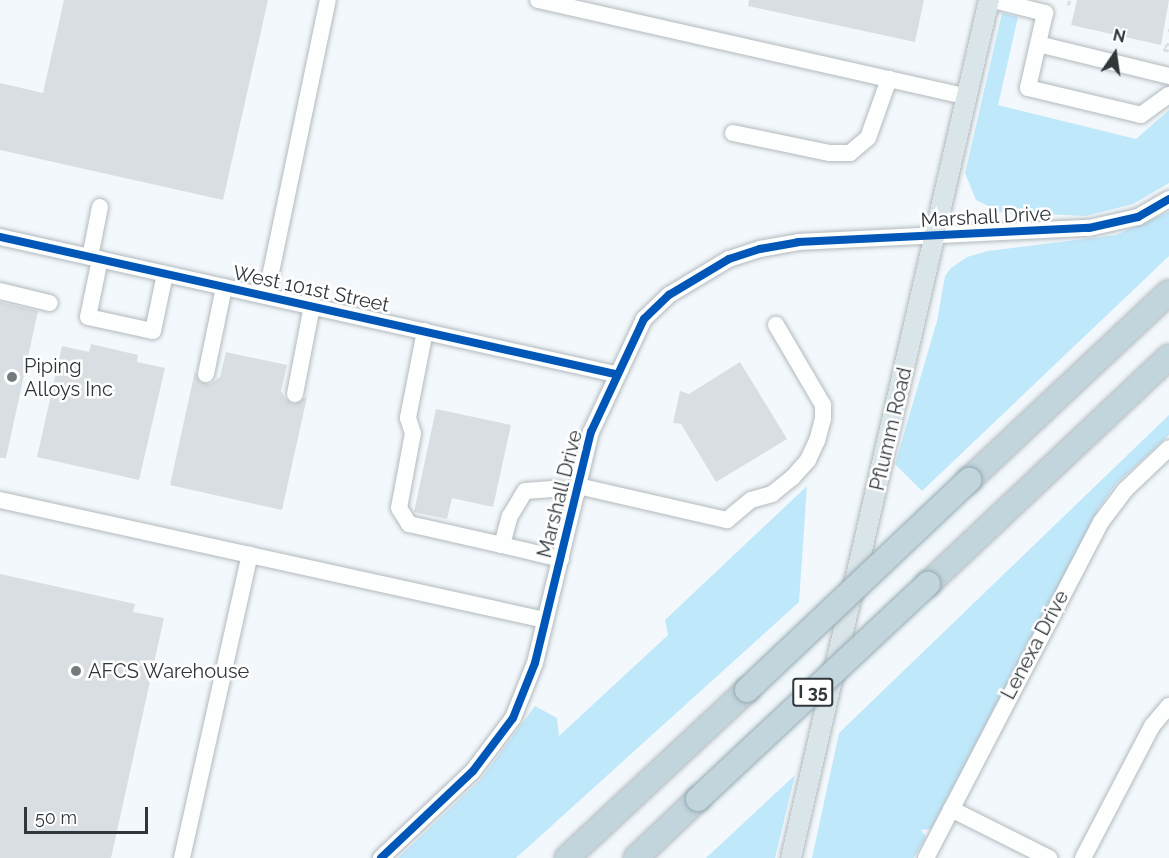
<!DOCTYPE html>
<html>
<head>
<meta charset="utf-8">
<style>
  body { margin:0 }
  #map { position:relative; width:1169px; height:858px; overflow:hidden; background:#f2f8fb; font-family:Raleway,sans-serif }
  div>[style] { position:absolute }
  .green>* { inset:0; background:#c0e8fb }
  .building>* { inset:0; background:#d8dee2 }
  .path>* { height:3px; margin-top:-1.5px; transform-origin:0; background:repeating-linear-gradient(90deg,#dedfe0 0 6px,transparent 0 9px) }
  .roads { filter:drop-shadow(0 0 2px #b3b9bd) drop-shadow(0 0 2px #b3b9bd) }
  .minor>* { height:16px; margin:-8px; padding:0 8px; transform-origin:8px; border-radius:8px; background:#fdfefe }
  .major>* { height:20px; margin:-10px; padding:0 10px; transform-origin:10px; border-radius:10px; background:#dae5e9 }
  .highway>* { height:24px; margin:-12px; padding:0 12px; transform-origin:12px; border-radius:12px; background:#c2d4dc }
  .bridges { filter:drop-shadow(0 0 2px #94aab2) drop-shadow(0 0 2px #94aab2) }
  .highway-bridge>* { height:24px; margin:-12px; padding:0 12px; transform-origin:12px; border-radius:12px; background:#c2d4dc }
  .cycleway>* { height:8px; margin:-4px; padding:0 4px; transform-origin:4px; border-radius:4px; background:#0057b8 }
  .dots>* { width:16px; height:16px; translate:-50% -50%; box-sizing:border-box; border:3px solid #fff; border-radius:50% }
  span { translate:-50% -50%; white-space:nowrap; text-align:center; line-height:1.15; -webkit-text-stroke:5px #fff; paint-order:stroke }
  .shield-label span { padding:2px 4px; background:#fff; border:2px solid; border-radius:4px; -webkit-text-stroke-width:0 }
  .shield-label { font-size:18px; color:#30373b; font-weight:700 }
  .street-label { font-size:20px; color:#30373b }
  .poi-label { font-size:20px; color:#30373b }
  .left { translate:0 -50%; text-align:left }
  .north { position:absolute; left:1085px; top:24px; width:60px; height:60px; -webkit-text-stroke:4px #fff; paint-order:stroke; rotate:13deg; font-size:16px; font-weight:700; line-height:24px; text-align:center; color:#30373b }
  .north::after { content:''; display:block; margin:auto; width:21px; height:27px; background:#30373b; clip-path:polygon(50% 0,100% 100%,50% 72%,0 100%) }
  .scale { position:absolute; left:24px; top:807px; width:124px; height:27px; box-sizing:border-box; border:3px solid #30373b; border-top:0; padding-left:8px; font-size:18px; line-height:21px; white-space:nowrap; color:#30373b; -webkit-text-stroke:4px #fff; paint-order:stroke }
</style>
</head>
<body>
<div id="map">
  <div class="green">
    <i style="clip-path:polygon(1002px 13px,1018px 17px,998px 105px,1136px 139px,1169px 110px,1169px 183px,1133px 204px,1086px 216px,1000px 212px,976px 200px,965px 173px)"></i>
    <i style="clip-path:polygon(1169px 212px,1169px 256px,922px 491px,895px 464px,937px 321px,945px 276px,951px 268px,967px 257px,988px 251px,1116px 235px)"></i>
    <i style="clip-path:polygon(1169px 415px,1169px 435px,1116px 484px,1099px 508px,931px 829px,921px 830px,926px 837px,914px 858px,812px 858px,839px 733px)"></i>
    <i style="clip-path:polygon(807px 486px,799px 602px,516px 858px,398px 858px,481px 779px,535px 706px,557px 718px,559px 736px,668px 635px,665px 620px)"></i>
    <i style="clip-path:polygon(795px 775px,775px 858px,706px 858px)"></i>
  </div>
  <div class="building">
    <i style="clip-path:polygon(64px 0,268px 0,223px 200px,0 150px,0 83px,43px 93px)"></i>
    <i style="clip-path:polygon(749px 0,924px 0,915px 42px,748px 6px)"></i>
    <i style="clip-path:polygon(1077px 0,1169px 0,1161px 45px,1071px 25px)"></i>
    <i style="clip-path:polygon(0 302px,38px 311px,6px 458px,0 458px)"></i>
    <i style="clip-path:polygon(91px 344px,138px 355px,137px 362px,165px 368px,139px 480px,37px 457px,62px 346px,89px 352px)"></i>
    <i style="clip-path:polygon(226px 352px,287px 365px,281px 391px,285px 398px,294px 404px,307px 397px,282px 510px,170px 485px,195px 371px,200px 382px,210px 384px,220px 377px)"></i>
    <i style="clip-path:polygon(740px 362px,787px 439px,716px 482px,681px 424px,673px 423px,680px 391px,689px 394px)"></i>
    <i style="clip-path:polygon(436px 409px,511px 425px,493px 507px,452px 498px,447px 519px,414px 512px)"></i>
    <i style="clip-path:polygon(0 574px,135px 604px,133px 612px,164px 618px,111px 858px,0 858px)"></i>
  </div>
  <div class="path">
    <i style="left:1068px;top:5px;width:5px;rotate:-68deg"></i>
    <i style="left:1168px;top:30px;width:1px"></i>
    <i style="left:1169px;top:43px;width:8px;rotate:135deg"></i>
    <i style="left:1163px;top:49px;width:6px;rotate:18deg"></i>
  </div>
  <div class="roads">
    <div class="minor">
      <i style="left:538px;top:0;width:440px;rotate:12.7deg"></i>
      <i style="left:993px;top:0;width:54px;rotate:14deg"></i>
      <i style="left:1045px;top:13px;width:77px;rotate:102.8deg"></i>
      <i style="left:1028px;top:88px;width:116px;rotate:13.4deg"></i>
      <i style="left:1141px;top:115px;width:34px;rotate:-36deg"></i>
      <i style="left:1038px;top:44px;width:135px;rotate:13.7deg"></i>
      <i style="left:733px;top:133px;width:99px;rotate:11.7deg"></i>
      <i style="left:830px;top:153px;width:20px"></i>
      <i style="left:850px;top:153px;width:23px;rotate:-40deg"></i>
      <i style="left:868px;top:138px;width:63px;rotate:-70.4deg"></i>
      <i style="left:0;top:237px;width:630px;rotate:12.56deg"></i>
      <i style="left:90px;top:257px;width:51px;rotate:-78.7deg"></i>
      <i style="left:100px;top:259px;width:59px;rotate:101.7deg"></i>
      <i style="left:88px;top:317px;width:66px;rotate:12.2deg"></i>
      <i style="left:153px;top:331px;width:58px;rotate:-78.1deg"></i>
      <i style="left:0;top:291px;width:51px;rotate:13.5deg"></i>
      <i style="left:266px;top:296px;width:302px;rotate:-78.2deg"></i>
      <i style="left:425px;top:331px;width:89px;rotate:101.1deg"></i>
      <i style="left:408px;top:418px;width:16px;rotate:72deg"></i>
      <i style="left:413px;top:433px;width:76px;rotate:100.6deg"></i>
      <i style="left:399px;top:508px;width:19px;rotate:58deg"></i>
      <i style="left:409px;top:524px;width:95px;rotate:12.7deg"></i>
      <i style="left:206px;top:374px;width:89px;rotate:-78.3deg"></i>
      <i style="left:295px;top:394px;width:90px;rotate:-79.1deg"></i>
      <i style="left:578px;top:486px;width:153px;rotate:12.9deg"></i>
      <i style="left:727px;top:520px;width:31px;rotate:-40deg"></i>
      <i style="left:751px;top:500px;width:22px;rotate:-16deg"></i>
      <i style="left:772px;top:494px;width:26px;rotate:-39deg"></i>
      <i style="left:792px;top:478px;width:24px;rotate:-48deg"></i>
      <i style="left:808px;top:460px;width:21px;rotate:-65deg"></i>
      <i style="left:817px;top:441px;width:23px;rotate:-75deg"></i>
      <i style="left:823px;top:419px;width:14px;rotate:-90deg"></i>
      <i style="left:823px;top:405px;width:93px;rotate:-120.4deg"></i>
      <i style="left:0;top:500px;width:558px;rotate:12.42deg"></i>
      <i style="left:561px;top:559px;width:61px;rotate:-166.7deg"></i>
      <i style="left:502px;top:545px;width:30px;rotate:-75deg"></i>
      <i style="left:510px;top:516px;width:29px;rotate:-59deg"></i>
      <i style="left:525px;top:491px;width:31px;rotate:-4deg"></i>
      <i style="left:556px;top:489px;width:21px;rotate:14deg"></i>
      <i style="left:951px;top:809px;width:110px;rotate:26.6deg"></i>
      <i style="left:182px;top:858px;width:311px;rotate:-77.4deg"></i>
      <i style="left:381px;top:858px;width:127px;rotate:-43.4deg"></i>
      <i style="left:473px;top:771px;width:66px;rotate:-53deg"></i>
      <i style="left:513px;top:718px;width:59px;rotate:-68.2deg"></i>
      <i style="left:535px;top:663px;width:238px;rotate:-76.4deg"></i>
      <i style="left:591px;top:432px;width:125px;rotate:-64.9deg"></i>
      <i style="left:644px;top:319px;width:35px;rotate:-44deg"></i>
      <i style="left:669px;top:295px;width:70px;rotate:-31deg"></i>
      <i style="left:729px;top:259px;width:33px;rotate:-18deg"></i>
      <i style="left:760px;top:249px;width:39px;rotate:-10deg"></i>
      <i style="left:798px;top:242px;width:291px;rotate:-2.8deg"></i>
      <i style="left:1089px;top:228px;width:50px;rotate:-12.7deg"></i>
      <i style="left:1138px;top:217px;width:36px;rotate:-30deg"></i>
      <i style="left:926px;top:858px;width:379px;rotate:-62.5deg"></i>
      <i style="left:1101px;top:522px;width:39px;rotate:-53deg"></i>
      <i style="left:1124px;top:491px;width:62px;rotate:-43.7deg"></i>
      <i style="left:1083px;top:858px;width:149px;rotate:-62.4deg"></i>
      <i style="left:1152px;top:726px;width:26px;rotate:-50deg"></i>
    </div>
    <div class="major">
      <i style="left:791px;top:858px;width:881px;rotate:-77.01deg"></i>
    </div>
    <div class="highway">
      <i style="left:969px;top:480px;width:274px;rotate:-43.2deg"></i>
      <i style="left:928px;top:584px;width:331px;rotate:-43.3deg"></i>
      <i style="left:567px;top:858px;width:246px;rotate:-43deg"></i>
      <i style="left:636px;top:858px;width:86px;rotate:-43.6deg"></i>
    </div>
  </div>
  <div class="bridges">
    <div class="highway-bridge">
      <i style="left:747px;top:690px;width:306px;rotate:-43.4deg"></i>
      <i style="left:698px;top:799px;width:315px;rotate:-43.1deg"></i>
    </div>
  </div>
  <div class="cycleway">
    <i style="left:0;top:237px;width:630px;rotate:12.56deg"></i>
    <i style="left:381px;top:858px;width:127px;rotate:-43.4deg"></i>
    <i style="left:473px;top:771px;width:66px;rotate:-53deg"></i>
    <i style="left:513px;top:718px;width:59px;rotate:-68.2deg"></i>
    <i style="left:535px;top:663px;width:238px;rotate:-76.4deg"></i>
    <i style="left:591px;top:432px;width:125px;rotate:-64.9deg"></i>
    <i style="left:644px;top:319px;width:35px;rotate:-44deg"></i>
    <i style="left:669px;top:295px;width:70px;rotate:-31deg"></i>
    <i style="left:729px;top:259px;width:33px;rotate:-18deg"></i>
    <i style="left:760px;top:249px;width:39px;rotate:-10deg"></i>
    <i style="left:798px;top:242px;width:291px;rotate:-2.8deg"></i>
    <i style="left:1089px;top:228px;width:50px;rotate:-12.7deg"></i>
    <i style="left:1138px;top:217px;width:36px;rotate:-30deg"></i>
  </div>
  <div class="dots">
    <i style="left:12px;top:377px;background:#747b7e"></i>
    <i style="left:76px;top:671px;background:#747b7e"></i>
  </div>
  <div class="shield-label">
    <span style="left:813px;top:692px">I 35</span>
  </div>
  <div class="street-label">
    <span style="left:986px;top:217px;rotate:-3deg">Marshall Drive</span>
    <span style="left:311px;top:289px;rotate:12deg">West 101st Street</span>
    <span style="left:891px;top:429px;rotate:-77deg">Pflumm Road</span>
    <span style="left:560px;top:494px;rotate:-76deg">Marshall Drive</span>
    <span style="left:1035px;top:645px;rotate:-62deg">Lenexa Drive</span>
  </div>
  <div class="poi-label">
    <span class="left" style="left:24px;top:378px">Piping<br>Alloys Inc</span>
    <span class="left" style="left:88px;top:671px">AFCS Warehouse</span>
  </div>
  <div class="north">N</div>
  <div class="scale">50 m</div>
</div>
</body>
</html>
